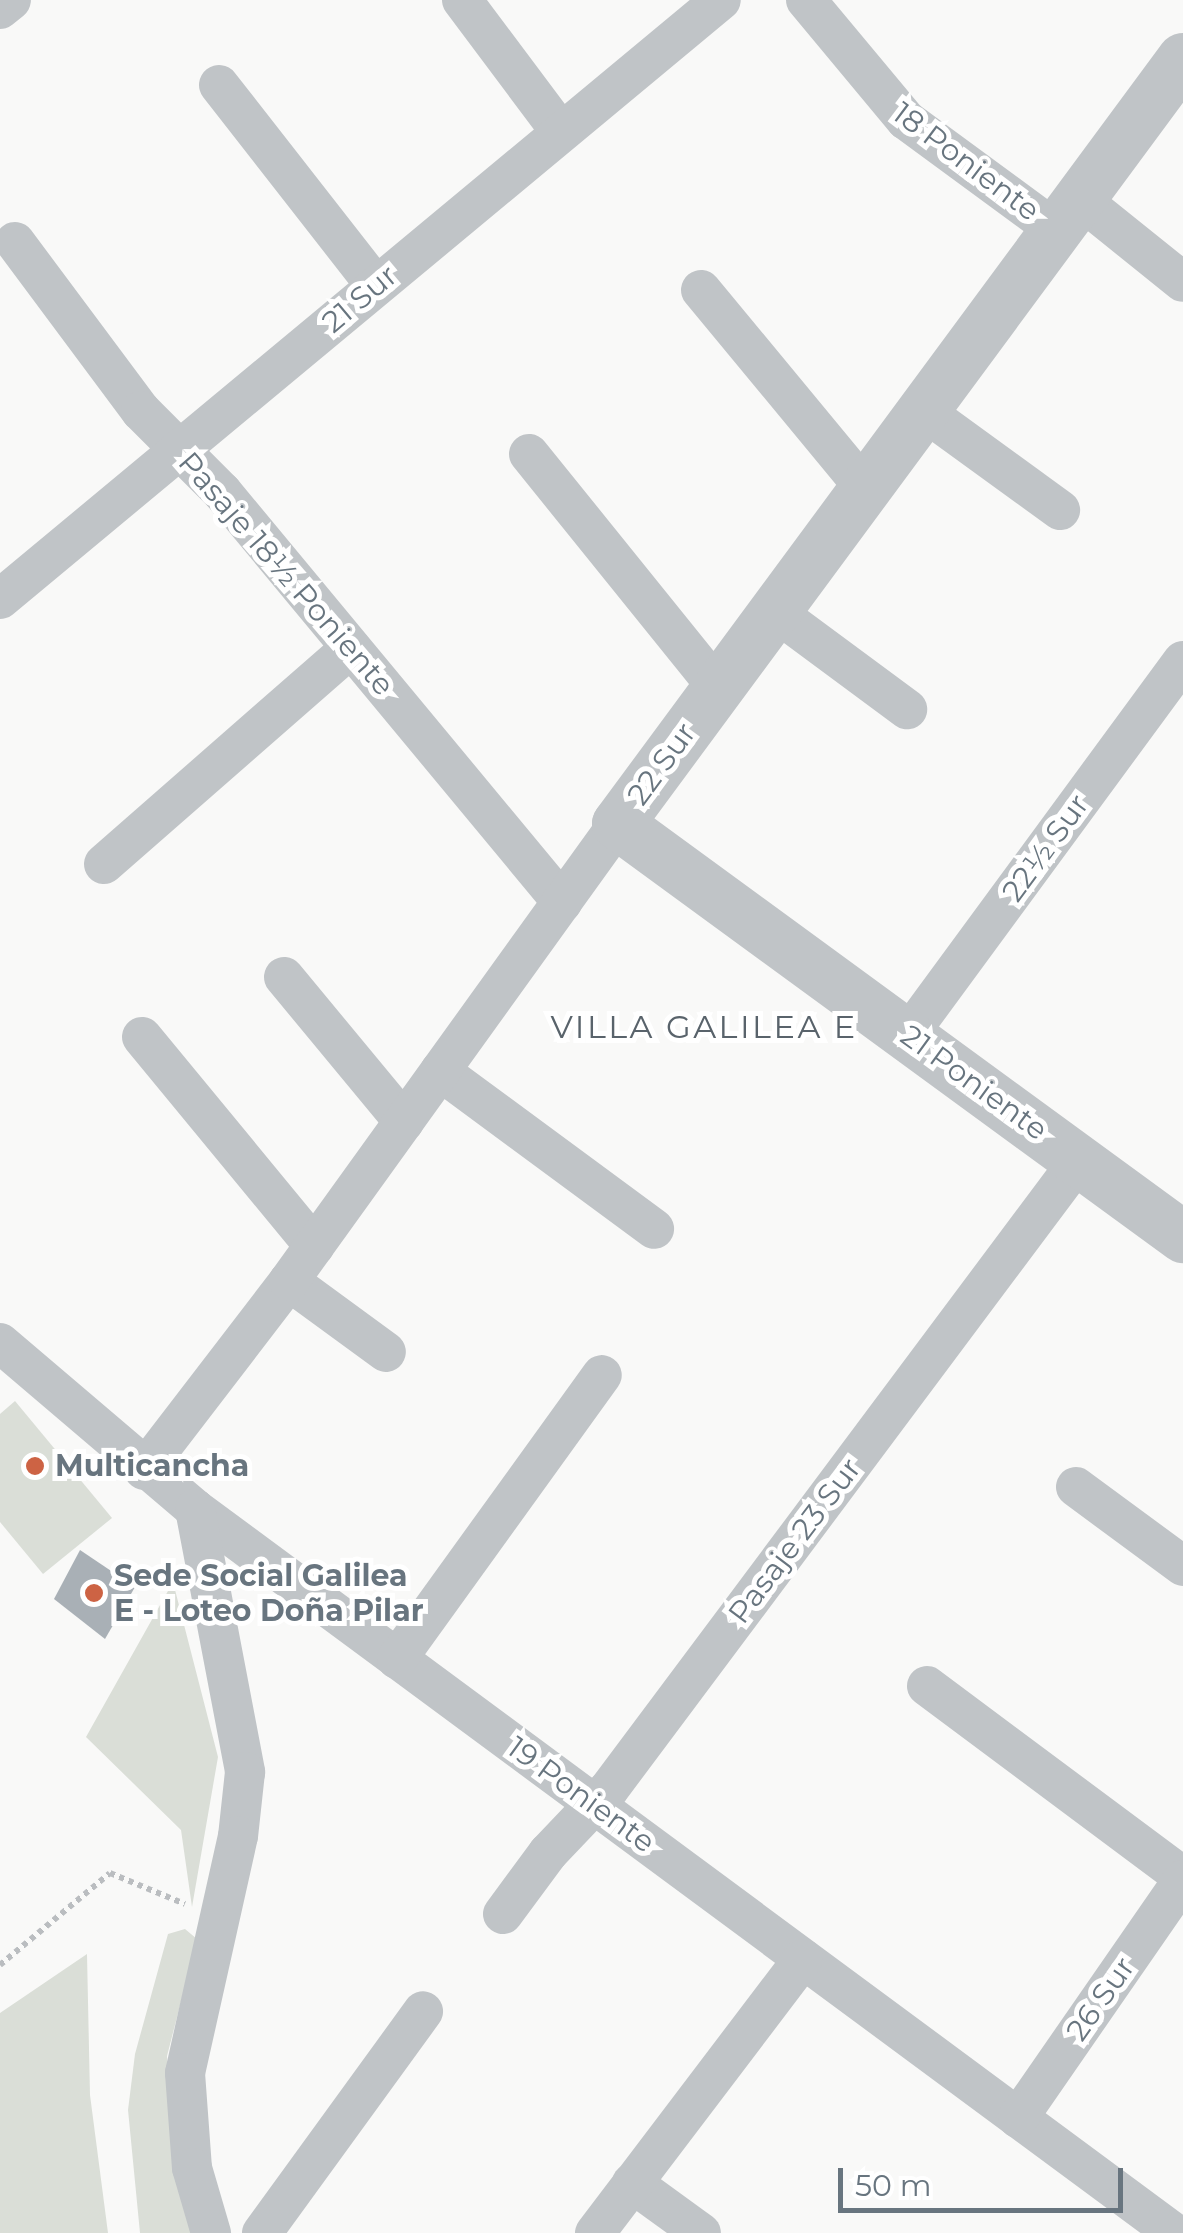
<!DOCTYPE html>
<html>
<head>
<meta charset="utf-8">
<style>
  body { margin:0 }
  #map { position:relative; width:1183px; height:2233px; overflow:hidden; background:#f9f9f8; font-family:Montserrat,sans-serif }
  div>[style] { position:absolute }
  .green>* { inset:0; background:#daded7 }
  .building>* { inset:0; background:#a9b0b6 }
  .path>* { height:6px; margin-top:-3px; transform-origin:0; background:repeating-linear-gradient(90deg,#babdc0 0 5px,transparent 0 10px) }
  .minor>* { height:40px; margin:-20px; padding:0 20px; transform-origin:20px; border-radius:20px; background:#c0c4c7 }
  .tertiary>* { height:52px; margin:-26px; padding:0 26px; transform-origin:26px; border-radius:26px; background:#c0c4c7 }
  .dots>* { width:28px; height:28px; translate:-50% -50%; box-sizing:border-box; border:5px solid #fff; border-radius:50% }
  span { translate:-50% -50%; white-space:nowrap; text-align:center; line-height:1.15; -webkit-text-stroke:10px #fff; paint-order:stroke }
  .street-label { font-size:30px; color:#68757f }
  .poi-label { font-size:30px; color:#68757f; font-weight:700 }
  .left { translate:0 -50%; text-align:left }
  .neighbourhood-label { font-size:32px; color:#59636b; letter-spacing:2.5px }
  .scale { position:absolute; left:838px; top:2168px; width:285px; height:45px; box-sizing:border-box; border:5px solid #68757f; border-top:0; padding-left:12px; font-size:30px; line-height:35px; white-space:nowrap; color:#68757f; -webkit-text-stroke:8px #fff; paint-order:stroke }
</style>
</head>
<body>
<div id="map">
  <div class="green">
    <i style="clip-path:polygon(15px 1401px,112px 1518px,43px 1574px,0 1522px,0 1414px)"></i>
    <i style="clip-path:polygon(173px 1582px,218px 1757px,192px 1907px,181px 1830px,86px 1737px)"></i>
    <i style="clip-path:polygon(185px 1929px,197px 1939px,167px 2056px,172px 2144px,198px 2233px,140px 2233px,128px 2110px,135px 2054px,168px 1934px)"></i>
    <i style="clip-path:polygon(87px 1954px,90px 2095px,108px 2233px,0 2233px,0 2013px)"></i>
  </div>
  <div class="building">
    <i style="clip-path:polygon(80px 1550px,135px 1587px,105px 1639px,54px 1599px)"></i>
  </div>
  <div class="path">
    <i style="left:0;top:1965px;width:143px;rotate:-39.9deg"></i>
    <i style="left:110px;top:1873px;width:81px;rotate:22.5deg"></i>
  </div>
  <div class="minor">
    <i style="left:462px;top:0;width:164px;rotate:53.2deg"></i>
    <i style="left:806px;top:0;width:156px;rotate:50.2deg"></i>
    <i style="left:906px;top:120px;width:182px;rotate:36.3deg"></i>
    <i style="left:0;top:9px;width:14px;rotate:-39deg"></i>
    <i style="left:219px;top:85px;width:255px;rotate:52deg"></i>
    <i style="left:1076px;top:196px;width:137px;rotate:38.8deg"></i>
    <i style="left:15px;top:242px;width:211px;rotate:53.3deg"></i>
    <i style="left:141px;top:411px;width:115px;rotate:45deg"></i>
    <i style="left:222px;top:492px;width:533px;rotate:50.33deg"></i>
    <i style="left:701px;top:290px;width:256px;rotate:50.4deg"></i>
    <i style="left:921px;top:409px;width:172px;rotate:36deg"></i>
    <i style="left:529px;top:454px;width:301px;rotate:51.1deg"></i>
    <i style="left:0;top:599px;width:937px;rotate:-39.72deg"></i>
    <i style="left:773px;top:610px;width:167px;rotate:36.5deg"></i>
    <i style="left:104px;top:864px;width:328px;rotate:-41.2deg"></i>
    <i style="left:284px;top:977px;width:188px;rotate:50.4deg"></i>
    <i style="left:908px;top:1035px;width:464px;rotate:-53.7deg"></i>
    <i style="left:142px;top:1037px;width:271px;rotate:50.5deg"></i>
    <i style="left:440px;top:1071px;width:266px;rotate:36.4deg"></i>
    <i style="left:289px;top:1281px;width:120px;rotate:36.2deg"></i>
    <i style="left:0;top:1343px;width:256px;rotate:40.4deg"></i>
    <i style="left:195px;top:1509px;width:1218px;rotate:36.48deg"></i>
    <i style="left:144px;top:1470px;width:238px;rotate:-52.5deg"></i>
    <i style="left:289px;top:1281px;width:563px;rotate:-54.25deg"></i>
    <i style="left:1076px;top:1487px;width:133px;rotate:36.4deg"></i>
    <i style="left:195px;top:1509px;width:268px;rotate:79.2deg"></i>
    <i style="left:245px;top:1772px;width:64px;rotate:96.2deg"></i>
    <i style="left:238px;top:1836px;width:243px;rotate:102.6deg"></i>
    <i style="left:185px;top:2073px;width:95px;rotate:85.8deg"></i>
    <i style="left:192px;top:2168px;width:68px;rotate:73.7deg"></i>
    <i style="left:397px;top:1659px;width:350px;rotate:-54.2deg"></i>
    <i style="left:927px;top:1686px;width:319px;rotate:36.7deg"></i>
    <i style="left:503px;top:1914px;width:76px;rotate:-53.6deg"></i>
    <i style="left:548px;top:1853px;width:88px;rotate:-46.4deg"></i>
    <i style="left:609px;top:1789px;width:785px;rotate:-53.23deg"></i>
    <i style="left:1018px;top:2118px;width:290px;rotate:-55.3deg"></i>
    <i style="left:632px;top:2183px;width:85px;rotate:35.9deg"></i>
    <i style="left:262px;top:2233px;width:274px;rotate:-54deg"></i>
    <i style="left:595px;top:2233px;width:344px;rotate:-52.8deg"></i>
  </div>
  <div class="tertiary">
    <i style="left:1183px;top:59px;width:951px;rotate:126.45deg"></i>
    <i style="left:618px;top:824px;width:700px;rotate:36.17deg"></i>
  </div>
  <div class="dots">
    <i style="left:35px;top:1466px;background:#cd6344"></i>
    <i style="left:94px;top:1593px;background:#cd6344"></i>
  </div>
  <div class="street-label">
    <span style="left:966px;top:162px;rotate:37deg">18 Poniente</span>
    <span style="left:360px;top:299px;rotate:-40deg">21 Sur</span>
    <span style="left:286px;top:574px;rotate:49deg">Pasaje 18½ Poniente</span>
    <span style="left:662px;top:764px;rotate:-54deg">22 Sur</span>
    <span style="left:1046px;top:848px;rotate:-54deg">22½ Sur</span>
    <span style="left:974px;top:1083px;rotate:36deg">21 Poniente</span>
    <span style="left:795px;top:1541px;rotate:-53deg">Pasaje 23 Sur</span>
    <span style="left:581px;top:1795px;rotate:36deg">19 Poniente</span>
    <span style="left:1101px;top:1999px;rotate:-55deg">26 Sur</span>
  </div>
  <div class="poi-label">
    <span class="left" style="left:55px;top:1466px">Multicancha</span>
    <span class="left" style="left:114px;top:1593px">Sede Social Galilea<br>E - Loteo Doña Pilar</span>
  </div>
  <div class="neighbourhood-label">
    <span style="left:704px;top:1027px">VILLA GALILEA E</span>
  </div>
  <div class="scale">50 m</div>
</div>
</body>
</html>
